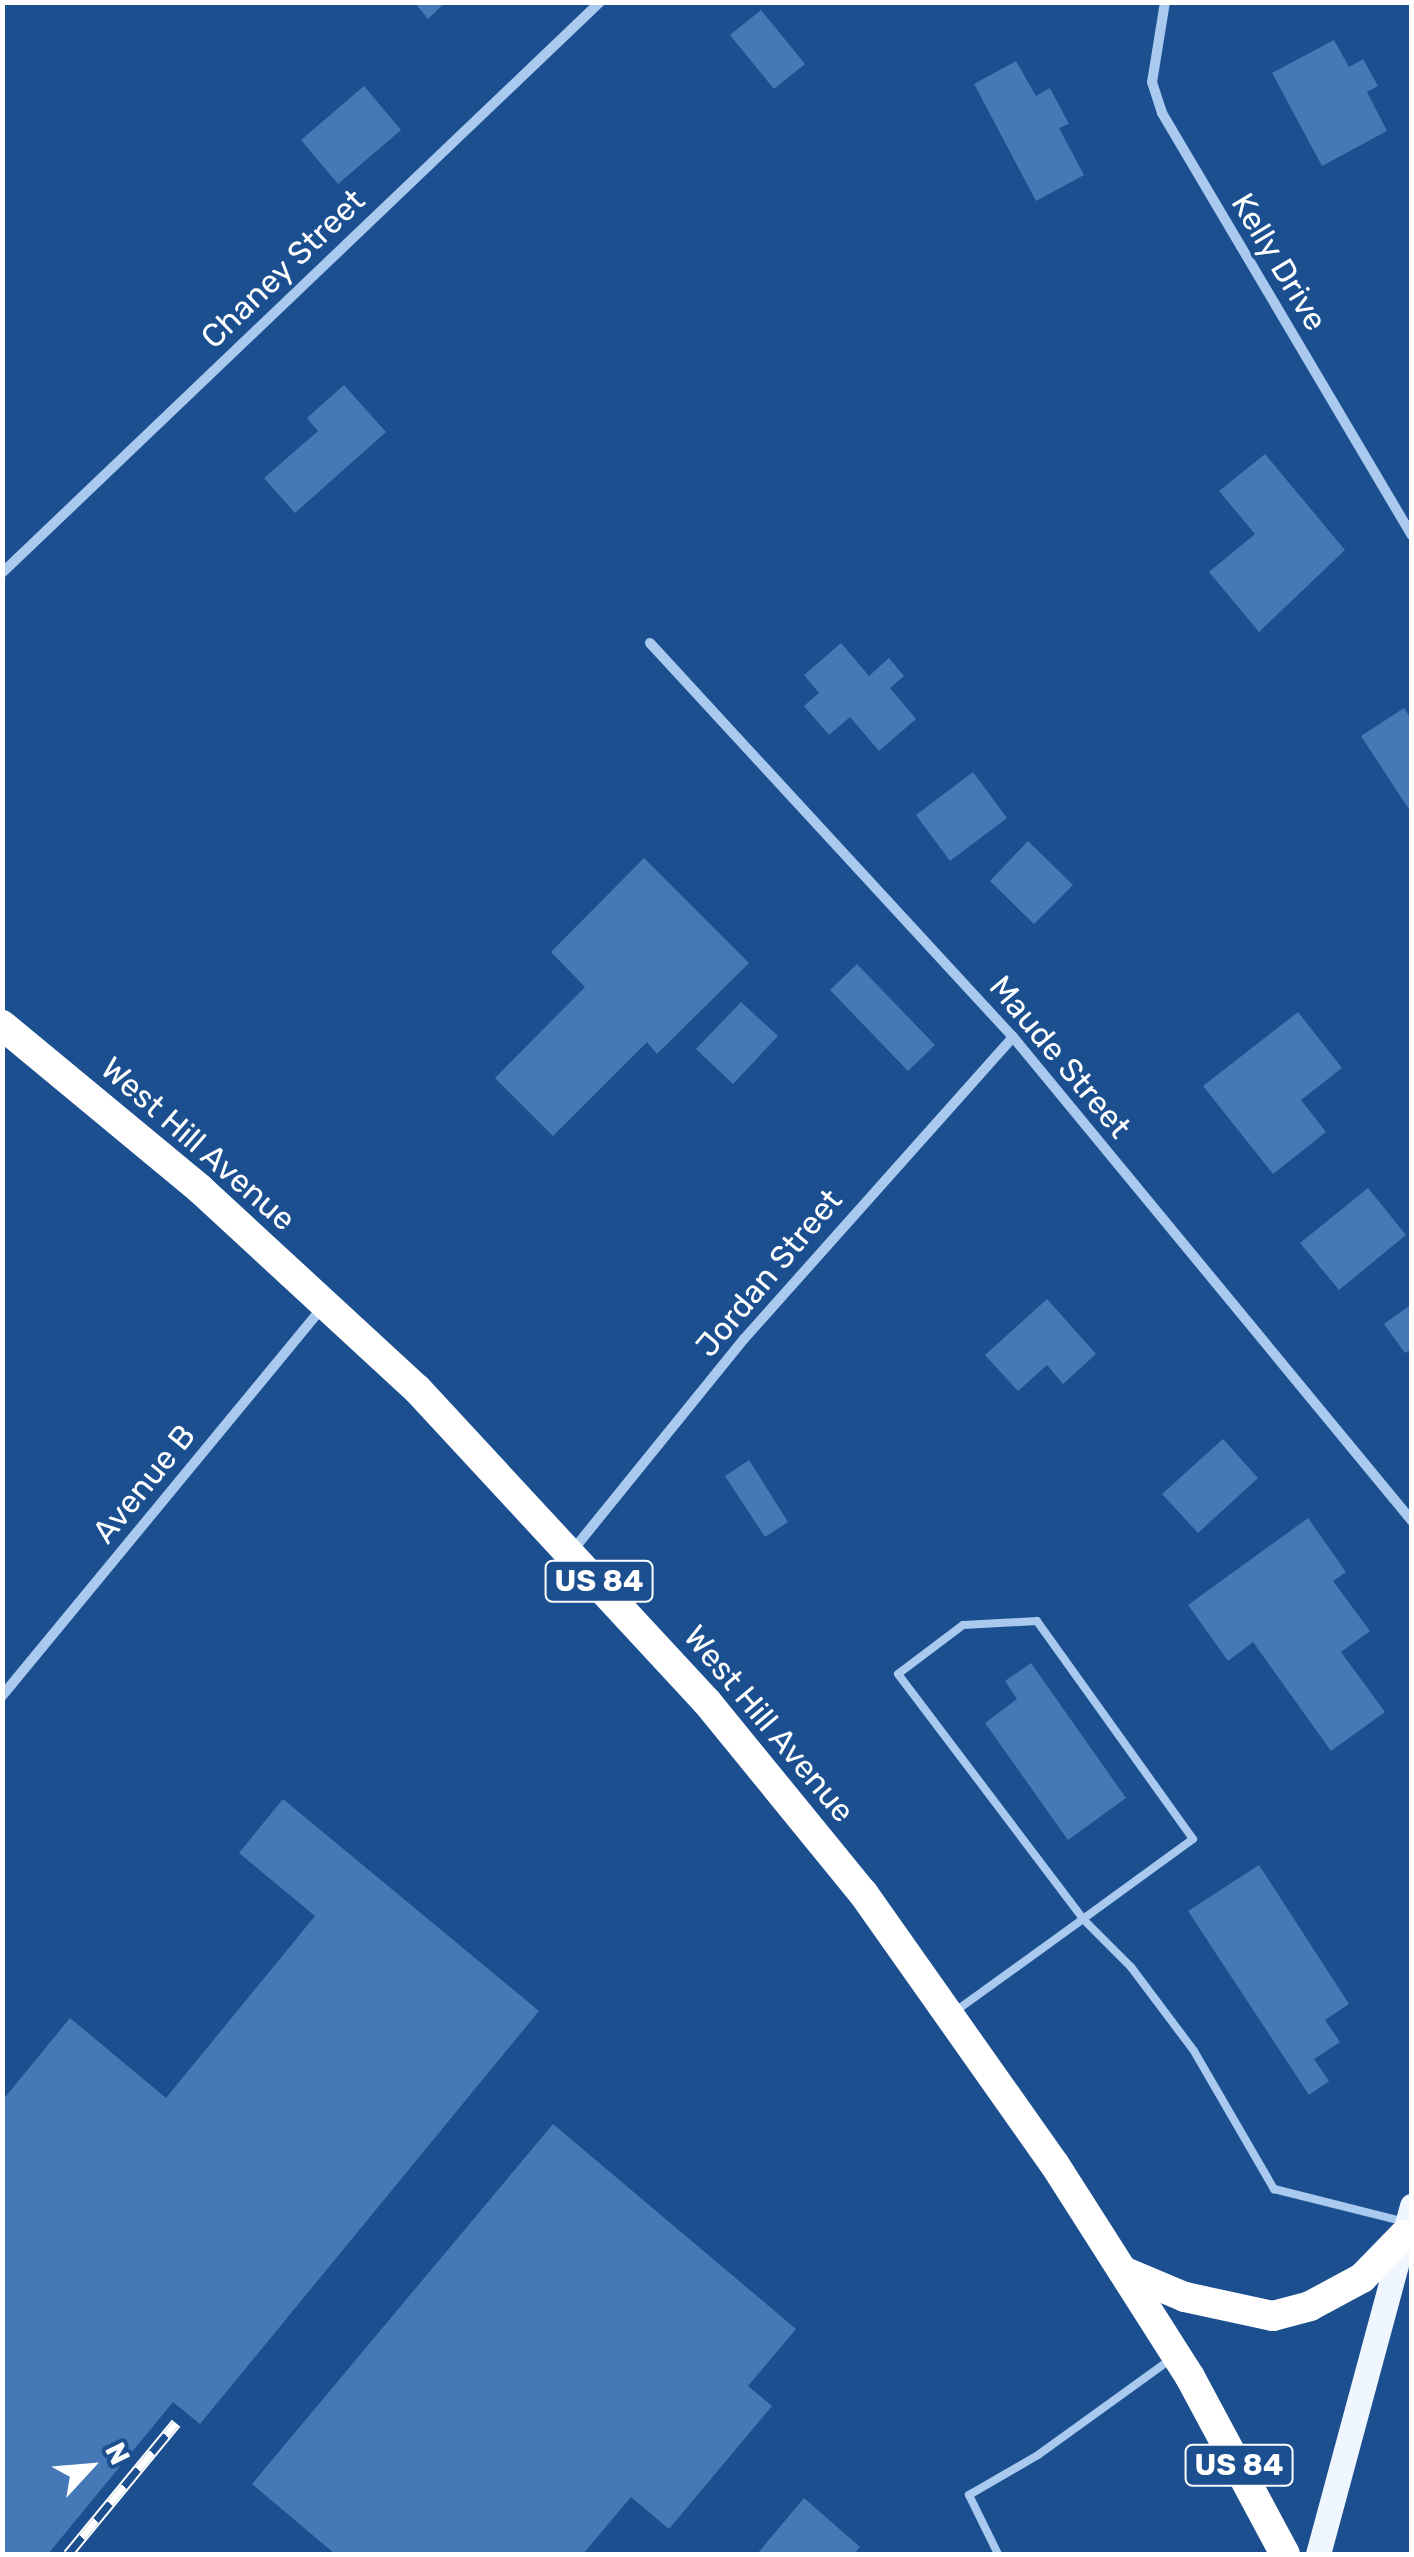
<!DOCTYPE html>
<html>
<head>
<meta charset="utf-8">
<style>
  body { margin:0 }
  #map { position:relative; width:1414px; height:2557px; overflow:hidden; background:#1b4f8f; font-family:Rubik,sans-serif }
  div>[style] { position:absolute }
  .building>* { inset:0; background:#4478b7 }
  .lane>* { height:8px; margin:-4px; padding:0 4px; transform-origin:4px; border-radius:4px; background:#a9c9ee }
  .street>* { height:10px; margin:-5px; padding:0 5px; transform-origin:5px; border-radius:5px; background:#a9c9ee }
  .primary>* { height:25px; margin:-12.5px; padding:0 12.5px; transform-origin:12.5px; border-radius:12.5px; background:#f0f6ff }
  .highway>* { height:30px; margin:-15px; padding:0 15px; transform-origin:15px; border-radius:15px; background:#fff }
  .rail>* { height:11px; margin-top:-5.5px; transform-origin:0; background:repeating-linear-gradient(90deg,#1b4f8f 0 22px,#fff 0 44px); box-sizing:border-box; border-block:2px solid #fff }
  span { translate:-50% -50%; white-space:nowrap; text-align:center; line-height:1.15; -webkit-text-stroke:8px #1b4f8f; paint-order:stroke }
  .shield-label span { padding:2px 8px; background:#1b4f8f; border:2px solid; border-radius:8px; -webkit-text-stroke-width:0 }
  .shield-label { font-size:30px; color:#fff; font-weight:700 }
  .street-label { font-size:32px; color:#fff }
  .frame { position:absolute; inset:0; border:5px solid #fff; pointer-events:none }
  .north { position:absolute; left:40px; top:2417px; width:100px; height:100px; -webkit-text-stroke:8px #1b4f8f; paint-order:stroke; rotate:64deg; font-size:28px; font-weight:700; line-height:40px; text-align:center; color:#fff }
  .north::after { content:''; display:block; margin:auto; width:35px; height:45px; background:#fff; clip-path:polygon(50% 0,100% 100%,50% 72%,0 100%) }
</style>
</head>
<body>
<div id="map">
  <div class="building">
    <i style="clip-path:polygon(414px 2px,446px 2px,428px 19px)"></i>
    <i style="clip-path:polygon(761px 10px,805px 64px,774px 89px,730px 35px)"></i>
    <i style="clip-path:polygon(1334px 40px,1349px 67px,1363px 59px,1378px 86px,1367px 92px,1387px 131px,1322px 166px,1272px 73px)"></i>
    <i style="clip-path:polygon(1016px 61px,1036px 96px,1050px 88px,1069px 124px,1059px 128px,1084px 175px,1036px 201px,974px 84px)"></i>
    <i style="clip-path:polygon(364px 86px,401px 130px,338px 184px,301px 140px)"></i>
    <i style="clip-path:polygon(344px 385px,386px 432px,295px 513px,264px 478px,318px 431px,307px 418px)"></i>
    <i style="clip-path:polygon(1265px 454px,1345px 550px,1259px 632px,1209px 572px,1255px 534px,1219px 491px)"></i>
    <i style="clip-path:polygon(841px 643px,869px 676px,889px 658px,904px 676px,890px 688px,916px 719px,879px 751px,850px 717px,829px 735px,804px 706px,819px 693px,804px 675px)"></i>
    <i style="clip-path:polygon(1404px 708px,1412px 720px,1412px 814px,1361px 736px)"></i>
    <i style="clip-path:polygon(973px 772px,1007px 818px,950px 861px,916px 815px)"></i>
    <i style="clip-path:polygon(1028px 841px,1073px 885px,1034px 924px,990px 881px)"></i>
    <i style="clip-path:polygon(644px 858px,749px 963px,657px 1054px,647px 1042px,553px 1136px,495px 1078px,585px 987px,551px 952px)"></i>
    <i style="clip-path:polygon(857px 964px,935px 1045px,908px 1071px,830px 990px)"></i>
    <i style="clip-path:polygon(741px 1002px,778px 1036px,733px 1084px,696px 1049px)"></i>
    <i style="clip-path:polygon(1298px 1012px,1342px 1068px,1301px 1100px,1326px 1132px,1273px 1174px,1203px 1086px)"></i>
    <i style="clip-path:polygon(1368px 1188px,1406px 1235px,1339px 1290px,1300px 1243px)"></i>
    <i style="clip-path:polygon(1047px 1299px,1096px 1354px,1063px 1384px,1047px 1365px,1018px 1391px,985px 1355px)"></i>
    <i style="clip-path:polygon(1412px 1304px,1412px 1349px,1405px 1353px,1384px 1324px)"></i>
    <i style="clip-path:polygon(1223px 1439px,1258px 1478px,1198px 1533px,1162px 1494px)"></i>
    <i style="clip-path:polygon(749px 1460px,788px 1522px,765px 1537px,725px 1476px)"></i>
    <i style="clip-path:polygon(1308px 1518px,1346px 1572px,1333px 1581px,1370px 1631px,1341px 1652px,1385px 1712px,1331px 1751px,1253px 1642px,1228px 1661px,1188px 1605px)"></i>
    <i style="clip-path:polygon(1031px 1663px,1126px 1798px,1068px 1840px,985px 1723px,1017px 1699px,1005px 1681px)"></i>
    <i style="clip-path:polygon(283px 1799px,539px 2011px,200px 2424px,173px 2402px,48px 2554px,2px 2554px,2px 2101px,70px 2018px,166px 2098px,315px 1916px,239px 1853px)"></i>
    <i style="clip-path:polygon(1259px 1865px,1349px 2004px,1325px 2020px,1340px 2042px,1314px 2059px,1329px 2081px,1309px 2095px,1188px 1911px)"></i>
    <i style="clip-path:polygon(553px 2124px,796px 2329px,748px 2386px,772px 2406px,669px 2529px,631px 2497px,583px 2554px,335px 2554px,252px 2484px)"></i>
    <i style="clip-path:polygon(804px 2498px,860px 2547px,854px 2554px,757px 2554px)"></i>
  </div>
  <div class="lane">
    <i style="left:957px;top:2010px;width:155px;rotate:-35.8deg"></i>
    <i style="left:1083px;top:1919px;width:136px;rotate:-36deg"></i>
    <i style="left:1193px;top:1839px;width:268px;rotate:-125.6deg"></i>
    <i style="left:1037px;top:1621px;width:74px;rotate:176.9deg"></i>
    <i style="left:963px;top:1625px;width:81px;rotate:143deg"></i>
    <i style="left:898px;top:1674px;width:307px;rotate:52.9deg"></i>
    <i style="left:1083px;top:1919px;width:68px;rotate:45deg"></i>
    <i style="left:1131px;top:1967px;width:105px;rotate:53.1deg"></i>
    <i style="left:1194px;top:2051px;width:160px;rotate:59.9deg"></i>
    <i style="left:1274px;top:2189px;width:131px;rotate:14.1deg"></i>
    <i style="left:998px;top:2554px;width:66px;rotate:-116.2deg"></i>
    <i style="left:969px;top:2495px;width:80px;rotate:-30.1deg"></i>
    <i style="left:1038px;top:2455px;width:164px;rotate:-35.8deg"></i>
  </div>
  <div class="street">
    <i style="left:1165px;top:2px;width:81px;rotate:99.2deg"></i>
    <i style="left:1152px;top:82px;width:33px;rotate:72deg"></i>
    <i style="left:1162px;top:113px;width:490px;rotate:59.4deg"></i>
    <i style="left:2px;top:573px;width:827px;rotate:-43.68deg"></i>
    <i style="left:650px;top:643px;width:536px;rotate:47.35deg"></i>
    <i style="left:1013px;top:1037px;width:627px;rotate:50.5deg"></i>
    <i style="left:573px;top:1550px;width:272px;rotate:-51deg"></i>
    <i style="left:744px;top:1339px;width:404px;rotate:-48.3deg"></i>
    <i style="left:2px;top:1696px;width:502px;rotate:-50.5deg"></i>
  </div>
  <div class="primary">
    <i style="left:1318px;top:2554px;width:361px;rotate:-74.9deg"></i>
  </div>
  <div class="highway">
    <i style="left:2px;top:1025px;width:257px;rotate:39.6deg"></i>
    <i style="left:200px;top:1189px;width:295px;rotate:42.7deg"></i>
    <i style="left:417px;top:1389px;width:427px;rotate:47.2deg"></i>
    <i style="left:707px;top:1702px;width:247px;rotate:50.8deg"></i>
    <i style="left:863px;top:1893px;width:333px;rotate:54.8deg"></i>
    <i style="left:1055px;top:2165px;width:251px;rotate:57.5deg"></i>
    <i style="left:1190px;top:2377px;width:201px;rotate:61.8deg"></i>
    <i style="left:1123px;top:2271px;width:67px;rotate:22.8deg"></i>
    <i style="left:1185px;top:2297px;width:90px;rotate:12.2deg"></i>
    <i style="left:1273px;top:2316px;width:38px;rotate:-15deg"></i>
    <i style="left:1310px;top:2306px;width:59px;rotate:-28.3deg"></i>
    <i style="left:1362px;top:2278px;width:60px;rotate:-45.7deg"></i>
  </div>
  <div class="rail">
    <i style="left:68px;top:2554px;width:170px;rotate:-50.5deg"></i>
  </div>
  <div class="shield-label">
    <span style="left:599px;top:1581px">US 84</span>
    <span style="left:1239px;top:2465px">US 84</span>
  </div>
  <div class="street-label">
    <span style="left:1279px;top:262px;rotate:59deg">Kelly Drive</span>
    <span style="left:283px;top:269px;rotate:-44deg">Chaney Street</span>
    <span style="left:1060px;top:1057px;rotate:50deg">Maude Street</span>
    <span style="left:198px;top:1144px;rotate:41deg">West Hill Avenue</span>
    <span style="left:769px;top:1273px;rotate:-50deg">Jordan Street</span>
    <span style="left:144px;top:1484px;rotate:-51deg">Avenue B</span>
    <span style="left:769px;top:1724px;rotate:50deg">West Hill Avenue</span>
  </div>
  <div class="frame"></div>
  <div class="north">N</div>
</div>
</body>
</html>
